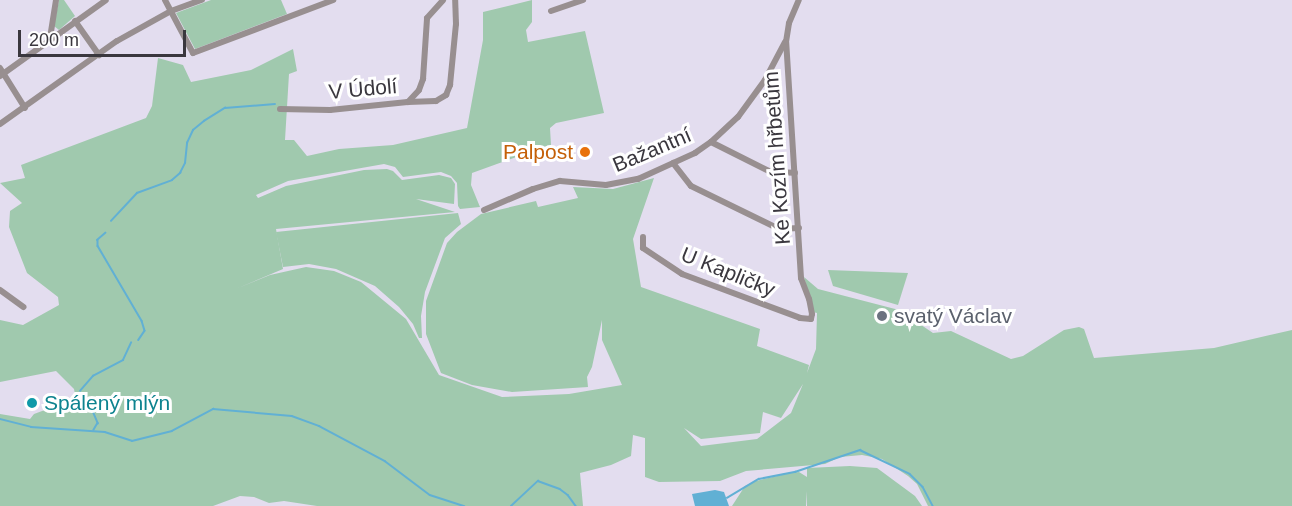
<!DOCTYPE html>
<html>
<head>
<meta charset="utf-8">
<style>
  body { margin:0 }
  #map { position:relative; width:1292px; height:506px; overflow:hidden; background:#e3ddef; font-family:Helvetica,sans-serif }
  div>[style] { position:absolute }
  .green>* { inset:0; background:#a0c9ae }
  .water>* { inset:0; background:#61b0d4 }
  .stream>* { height:1.5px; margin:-0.75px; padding:0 0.75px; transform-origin:0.75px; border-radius:0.75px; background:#61b0d4 }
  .minor>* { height:6px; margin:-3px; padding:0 3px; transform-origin:3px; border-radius:3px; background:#988f90 }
  .dots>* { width:16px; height:16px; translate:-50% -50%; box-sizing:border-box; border:3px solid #fff; border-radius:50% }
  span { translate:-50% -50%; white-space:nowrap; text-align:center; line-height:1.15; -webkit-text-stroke:6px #fff; paint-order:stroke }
  .street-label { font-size:21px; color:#3a373e }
  .food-label { font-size:21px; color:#c56008 }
  .right { translate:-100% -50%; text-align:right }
  .worship-label { font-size:21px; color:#5b616d }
  .left { translate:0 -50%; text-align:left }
  .culture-label { font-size:21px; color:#0d838f }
  .scale { position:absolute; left:18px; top:30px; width:168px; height:27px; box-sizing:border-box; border:3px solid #3a373e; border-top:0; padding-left:8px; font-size:18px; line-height:21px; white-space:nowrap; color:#3a373e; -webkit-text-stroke:4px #fff; paint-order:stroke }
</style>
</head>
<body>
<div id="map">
  <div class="green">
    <i style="clip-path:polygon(59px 0,64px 0,75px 16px,59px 30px,54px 26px)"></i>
    <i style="clip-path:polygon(211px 0,281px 0,287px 14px,195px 49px,176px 13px)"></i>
    <i style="clip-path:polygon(evenodd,532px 0,532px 22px,526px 30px,528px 42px,585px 31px,604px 113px,556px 123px,550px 128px,551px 145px,522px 152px,522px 155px,472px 173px,471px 185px,480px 207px,460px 209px,458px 206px,457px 183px,451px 176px,441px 172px,403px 177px,395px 167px,384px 164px,288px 181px,256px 195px,258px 198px,286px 186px,364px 170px,387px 169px,393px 171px,402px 180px,439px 175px,451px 178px,455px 184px,454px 204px,416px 199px,455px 212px,276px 229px,283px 269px,238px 288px,270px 275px,306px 267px,334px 271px,361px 282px,406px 319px,439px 375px,502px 397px,569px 394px,622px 385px,602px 340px,602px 320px,592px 367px,587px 377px,588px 387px,512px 392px,472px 385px,441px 373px,426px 334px,426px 301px,447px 243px,457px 232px,481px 214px,536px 201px,538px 207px,578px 198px,573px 187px,613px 189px,654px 178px,633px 239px,641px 287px,760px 329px,757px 346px,809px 365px,807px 373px,816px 349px,817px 313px,813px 312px,804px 277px,818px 289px,899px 310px,933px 333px,951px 331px,1011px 359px,1023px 356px,1064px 330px,1079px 327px,1084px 329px,1094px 358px,1214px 348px,1292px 330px,1292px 506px,928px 506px,917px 484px,908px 476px,882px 459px,862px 455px,840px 457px,825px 464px,746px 471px,720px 481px,659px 482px,645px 477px,645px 438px,633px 435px,631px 456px,611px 465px,580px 473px,583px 506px,317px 506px,284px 501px,269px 503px,254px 497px,240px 496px,213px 506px,0 506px,0 414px,30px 419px,34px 414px,53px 407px,55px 412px,71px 411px,76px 400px,74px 389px,56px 371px,0 382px,0 320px,23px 325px,59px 305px,58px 297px,27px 273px,9px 227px,10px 211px,22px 203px,0 183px,25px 178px,21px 165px,146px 118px,152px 106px,158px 58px,183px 65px,191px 82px,251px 70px,293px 49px,297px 71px,289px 74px,285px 140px,294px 140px,307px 156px,339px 149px,393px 145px,467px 128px,483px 40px,483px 12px,532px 0,803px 384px,791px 413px,757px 439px,701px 446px,684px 428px,701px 439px,760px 433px,763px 412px,781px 418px,803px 384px)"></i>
    <i style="clip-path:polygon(458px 213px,461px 224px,445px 238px,425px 292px,421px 316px,422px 338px,419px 338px,413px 324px,399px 307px,375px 286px,336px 269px,309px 264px,283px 267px,276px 232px)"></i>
    <i style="clip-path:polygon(828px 270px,908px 273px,898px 305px,833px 286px)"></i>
    <i style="clip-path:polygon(850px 466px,877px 468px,915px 496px,922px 506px,807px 506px,807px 491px,806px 506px,732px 506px,745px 486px,756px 481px,790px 473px,799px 472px,807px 477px,807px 468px)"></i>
  </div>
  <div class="water">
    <i style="clip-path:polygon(715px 490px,724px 492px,729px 506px,695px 506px,692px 494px)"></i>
  </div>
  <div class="stream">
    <i style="left:111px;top:221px;width:38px;rotate:-47deg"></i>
    <i style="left:137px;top:193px;width:37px;rotate:-20deg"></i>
    <i style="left:172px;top:180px;width:11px;rotate:-41deg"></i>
    <i style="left:180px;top:173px;width:11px;rotate:-63deg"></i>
    <i style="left:185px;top:163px;width:20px;rotate:-84deg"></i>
    <i style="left:187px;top:143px;width:14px;rotate:-65deg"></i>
    <i style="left:193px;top:130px;width:14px;rotate:-39deg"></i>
    <i style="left:204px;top:121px;width:25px;rotate:-32deg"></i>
    <i style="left:225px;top:108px;width:50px;rotate:-4.6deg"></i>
    <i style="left:106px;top:233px;width:11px;rotate:139deg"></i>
    <i style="left:98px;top:240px;width:6px;rotate:90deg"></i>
    <i style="left:98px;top:246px;width:87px;rotate:59.6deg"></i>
    <i style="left:142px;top:321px;width:10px;rotate:73deg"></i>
    <i style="left:145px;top:331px;width:11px;rotate:124deg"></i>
    <i style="left:80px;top:391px;width:20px;rotate:-49deg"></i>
    <i style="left:93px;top:376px;width:34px;rotate:-28deg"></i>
    <i style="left:123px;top:360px;width:19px;rotate:-65deg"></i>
    <i style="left:81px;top:395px;width:13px;rotate:45deg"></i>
    <i style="left:90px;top:404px;width:21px;rotate:67deg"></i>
    <i style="left:98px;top:423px;width:8px;rotate:120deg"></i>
    <i style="left:0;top:419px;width:32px;rotate:14deg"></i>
    <i style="left:31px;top:427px;width:74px;rotate:3.9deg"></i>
    <i style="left:105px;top:432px;width:28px;rotate:18deg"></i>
    <i style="left:132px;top:441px;width:41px;rotate:-14deg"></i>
    <i style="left:172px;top:431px;width:47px;rotate:-28.2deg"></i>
    <i style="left:213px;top:409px;width:79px;rotate:5.1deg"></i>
    <i style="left:292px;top:416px;width:29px;rotate:20deg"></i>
    <i style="left:319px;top:426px;width:75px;rotate:27.9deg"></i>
    <i style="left:385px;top:461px;width:56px;rotate:37.1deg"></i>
    <i style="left:430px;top:495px;width:36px;rotate:18deg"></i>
    <i style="left:727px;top:498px;width:37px;rotate:-31deg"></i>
    <i style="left:759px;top:479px;width:37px;rotate:-11deg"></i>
    <i style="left:795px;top:472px;width:69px;rotate:-18.7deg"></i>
    <i style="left:860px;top:450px;width:55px;rotate:25.6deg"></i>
    <i style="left:910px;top:474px;width:18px;rotate:45deg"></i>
    <i style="left:923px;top:487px;width:21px;rotate:62deg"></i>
    <i style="left:511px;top:506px;width:37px;rotate:-43deg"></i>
    <i style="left:538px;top:481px;width:23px;rotate:20deg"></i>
    <i style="left:560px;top:489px;width:10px;rotate:37deg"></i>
    <i style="left:568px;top:495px;width:14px;rotate:54deg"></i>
  </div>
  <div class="minor">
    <i style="left:165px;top:0;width:60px;rotate:62.2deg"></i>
    <i style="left:193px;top:53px;width:150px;rotate:-20.7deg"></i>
    <i style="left:551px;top:11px;width:34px;rotate:-19deg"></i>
    <i style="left:75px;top:21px;width:42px;rotate:54.8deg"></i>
    <i style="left:50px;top:38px;width:38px;rotate:-81deg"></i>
    <i style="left:0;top:68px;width:47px;rotate:58deg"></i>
    <i style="left:0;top:76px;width:130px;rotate:-35.6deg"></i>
    <i style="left:408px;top:102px;width:28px;rotate:-2deg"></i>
    <i style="left:436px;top:101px;width:12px;rotate:-31deg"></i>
    <i style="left:446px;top:95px;width:11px;rotate:-68deg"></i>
    <i style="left:450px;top:85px;width:61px;rotate:-84.4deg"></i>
    <i style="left:456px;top:24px;width:24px;rotate:-92deg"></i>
    <i style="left:280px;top:109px;width:50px;rotate:1.1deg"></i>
    <i style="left:330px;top:110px;width:78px;rotate:-5.9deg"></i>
    <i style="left:408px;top:102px;width:16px;rotate:-47deg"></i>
    <i style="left:419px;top:90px;width:12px;rotate:-70deg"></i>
    <i style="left:423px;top:79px;width:61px;rotate:-86.2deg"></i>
    <i style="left:427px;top:18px;width:24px;rotate:-48deg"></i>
    <i style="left:0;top:124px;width:143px;rotate:-35.4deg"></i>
    <i style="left:117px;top:41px;width:62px;rotate:-29.1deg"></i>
    <i style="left:171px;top:11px;width:33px;rotate:-20deg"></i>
    <i style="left:711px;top:142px;width:67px;rotate:26.6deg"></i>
    <i style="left:771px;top:172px;width:24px;rotate:2deg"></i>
    <i style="left:673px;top:163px;width:29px;rotate:52deg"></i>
    <i style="left:691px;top:186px;width:98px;rotate:26deg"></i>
    <i style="left:779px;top:229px;width:20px;rotate:-3deg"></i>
    <i style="left:484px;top:210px;width:53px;rotate:-23.2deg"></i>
    <i style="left:533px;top:189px;width:28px;rotate:-17deg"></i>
    <i style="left:560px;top:181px;width:46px;rotate:5deg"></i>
    <i style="left:606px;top:185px;width:33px;rotate:-11deg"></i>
    <i style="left:638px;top:179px;width:63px;rotate:-24.5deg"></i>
    <i style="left:695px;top:153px;width:19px;rotate:-35deg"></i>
    <i style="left:711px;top:142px;width:37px;rotate:-43deg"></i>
    <i style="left:738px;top:117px;width:46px;rotate:-53.9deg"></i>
    <i style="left:765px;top:80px;width:43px;rotate:-62.2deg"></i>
    <i style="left:643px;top:237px;width:11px;rotate:90deg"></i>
    <i style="left:643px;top:248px;width:47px;rotate:33.7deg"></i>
    <i style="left:682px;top:274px;width:126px;rotate:20.4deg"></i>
    <i style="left:800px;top:318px;width:11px;rotate:5deg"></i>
    <i style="left:811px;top:319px;width:5px;rotate:-79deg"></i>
    <i style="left:812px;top:314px;width:15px;rotate:-101deg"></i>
    <i style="left:809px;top:299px;width:22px;rotate:-111deg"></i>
    <i style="left:801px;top:278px;width:236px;rotate:-93.6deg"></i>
    <i style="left:786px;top:42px;width:19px;rotate:-81deg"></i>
    <i style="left:789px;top:23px;width:25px;rotate:-67deg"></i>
    <i style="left:0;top:290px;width:29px;rotate:36deg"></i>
  </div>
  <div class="dots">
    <i style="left:585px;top:152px;background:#e8710a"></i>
    <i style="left:882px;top:316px;background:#6b7280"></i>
    <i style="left:32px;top:403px;background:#0f9aa8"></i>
  </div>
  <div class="street-label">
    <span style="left:363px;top:89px;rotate:-5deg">V Údolí</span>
    <span style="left:652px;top:150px;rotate:-23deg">Bažantní</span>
    <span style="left:777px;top:158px;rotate:-94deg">Ke Kozím hřbetům</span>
    <span style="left:728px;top:272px;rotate:22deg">U Kapličky</span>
  </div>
  <div class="food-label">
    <span class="right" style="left:573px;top:152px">Palpost</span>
  </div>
  <div class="worship-label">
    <span class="left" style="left:894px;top:316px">svatý Václav</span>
  </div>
  <div class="culture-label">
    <span class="left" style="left:44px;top:403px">Spálený mlýn</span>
  </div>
  <div class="scale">200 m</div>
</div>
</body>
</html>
